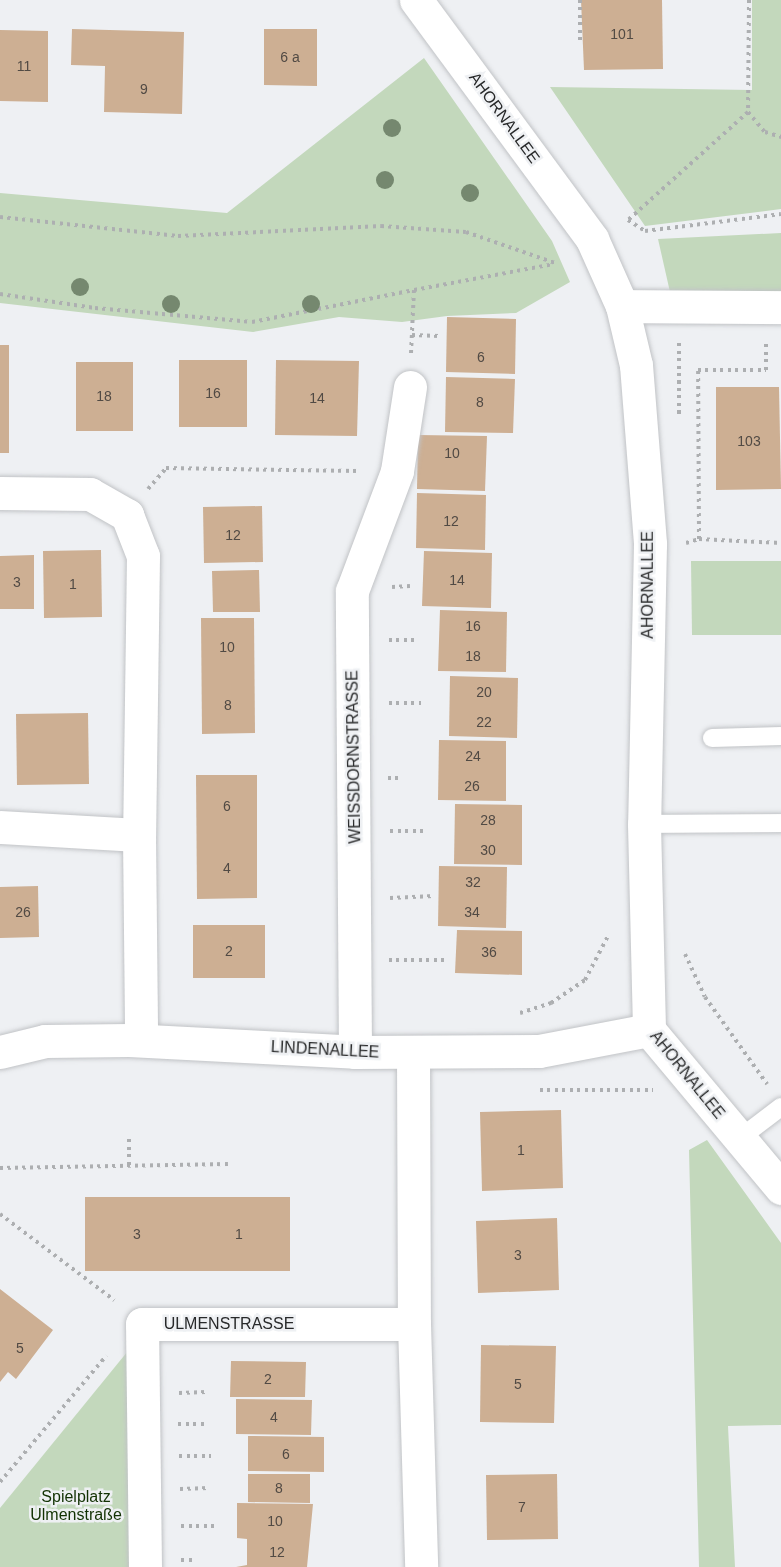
<!DOCTYPE html>
<html>
<head>
<meta charset="utf-8">
<style>
  body { margin:0 }
  #map { position:relative; width:781px; height:1567px; overflow:hidden; background:#eef0f3; font-family:Helvetica,sans-serif }
  div>[style] { position:absolute }
  .green>* { inset:0; background:#c3d8bc }
  .building>* { inset:0; background:#cdaf93 }
  .path>* { height:4px; margin-top:-2px; transform-origin:0; background:repeating-linear-gradient(90deg,#adafb1 0 3px,transparent 0 7.5px) }
  .roads { filter:drop-shadow(0 0 2px #c1c3c6) drop-shadow(0 0 2px #c1c3c6) }
  .lane>* { height:18px; margin:-9px; padding:0 9px; transform-origin:9px; border-radius:9px; background:#fff }
  .street>* { height:33px; margin:-16.5px; padding:0 16.5px; transform-origin:16.5px; border-radius:16.5px; background:#fff }
  .trees>* { width:18px; height:18px; margin:-9px; border-radius:50%; background:#75886f }
  span { translate:-50% -50%; white-space:nowrap; text-align:center; line-height:1.15; -webkit-text-stroke:5px #eef0f3; paint-order:stroke }
  .number-label { font-size:14px; color:#514a44 }
  .number-label span { -webkit-text-stroke-width:0 }
  .street-label { font-size:16px; color:#28292a }
  .park-label { font-size:16px; color:#123203 }
</style>
</head>
<body>
<div id="map">
  <div class="green">
    <i style="clip-path:polygon(752px 0,781px 0,781px 209px,645px 226px,550px 87px,752px 90px)"></i>
    <i style="clip-path:polygon(424px 58px,552px 241px,570px 282px,516px 313px,447px 316px,402px 322px,339px 317px,253px 332px,0 303px,0 193px,227px 213px)"></i>
    <i style="clip-path:polygon(781px 233px,781px 294px,670px 292px,658px 239px)"></i>
    <i style="clip-path:polygon(691px 561px,781px 561px,781px 635px,692px 635px)"></i>
    <i style="clip-path:polygon(707px 1140px,781px 1243px,781px 1425px,728px 1426px,735px 1567px,699px 1567px,689px 1150px)"></i>
    <i style="clip-path:polygon(132px 1346px,135px 1567px,0 1567px,0 1508px)"></i>
  </div>
  <div class="building">
    <i style="clip-path:polygon(581px 0,662px 0,663px 69px,584px 70px)"></i>
    <i style="clip-path:polygon(72px 29px,184px 32px,182px 114px,104px 112px,105px 66px,71px 65px)"></i>
    <i style="clip-path:polygon(264px 29px,317px 29px,317px 86px,264px 85px)"></i>
    <i style="clip-path:polygon(0 30px,48px 31px,48px 102px,0 101px)"></i>
    <i style="clip-path:polygon(447px 317px,516px 319px,515px 374px,446px 372px)"></i>
    <i style="clip-path:polygon(0 345px,9px 345px,9px 453px,0 453px)"></i>
    <i style="clip-path:polygon(179px 360px,247px 360px,247px 427px,179px 427px)"></i>
    <i style="clip-path:polygon(276px 360px,359px 361px,357px 436px,275px 435px)"></i>
    <i style="clip-path:polygon(76px 362px,133px 362px,133px 431px,76px 431px)"></i>
    <i style="clip-path:polygon(446px 377px,515px 379px,513px 433px,445px 432px)"></i>
    <i style="clip-path:polygon(716px 387px,779px 387px,781px 489px,716px 490px)"></i>
    <i style="clip-path:polygon(418px 435px,487px 436px,485px 491px,417px 489px)"></i>
    <i style="clip-path:polygon(417px 493px,486px 495px,485px 550px,416px 548px)"></i>
    <i style="clip-path:polygon(262px 506px,263px 562px,204px 563px,203px 507px)"></i>
    <i style="clip-path:polygon(101px 550px,102px 617px,44px 618px,43px 551px)"></i>
    <i style="clip-path:polygon(424px 551px,492px 553px,491px 608px,422px 606px)"></i>
    <i style="clip-path:polygon(34px 555px,34px 609px,0 609px,0 556px)"></i>
    <i style="clip-path:polygon(259px 570px,260px 612px,213px 612px,212px 571px)"></i>
    <i style="clip-path:polygon(440px 610px,507px 612px,506px 672px,438px 671px)"></i>
    <i style="clip-path:polygon(201px 618px,254px 618px,255px 733px,202px 734px)"></i>
    <i style="clip-path:polygon(450px 676px,518px 678px,517px 738px,449px 736px)"></i>
    <i style="clip-path:polygon(88px 713px,89px 784px,17px 785px,16px 714px)"></i>
    <i style="clip-path:polygon(439px 740px,506px 741px,506px 801px,438px 800px)"></i>
    <i style="clip-path:polygon(196px 775px,257px 775px,257px 898px,197px 899px)"></i>
    <i style="clip-path:polygon(455px 804px,522px 805px,522px 865px,454px 864px)"></i>
    <i style="clip-path:polygon(439px 866px,507px 867px,506px 928px,438px 926px)"></i>
    <i style="clip-path:polygon(38px 886px,39px 937px,0 938px,0 887px)"></i>
    <i style="clip-path:polygon(193px 925px,265px 925px,265px 978px,193px 978px)"></i>
    <i style="clip-path:polygon(457px 930px,522px 931px,522px 975px,455px 973px)"></i>
    <i style="clip-path:polygon(561px 1110px,563px 1188px,482px 1191px,480px 1112px)"></i>
    <i style="clip-path:polygon(85px 1197px,290px 1197px,290px 1271px,85px 1271px)"></i>
    <i style="clip-path:polygon(557px 1218px,559px 1290px,478px 1293px,476px 1221px)"></i>
    <i style="clip-path:polygon(0 1289px,53px 1330px,16px 1379px,8px 1372px,0 1382px)"></i>
    <i style="clip-path:polygon(481px 1345px,556px 1346px,554px 1423px,480px 1422px)"></i>
    <i style="clip-path:polygon(231px 1361px,306px 1362px,305px 1397px,230px 1397px)"></i>
    <i style="clip-path:polygon(236px 1399px,312px 1400px,311px 1435px,236px 1434px)"></i>
    <i style="clip-path:polygon(248px 1436px,324px 1437px,324px 1472px,248px 1471px)"></i>
    <i style="clip-path:polygon(248px 1474px,310px 1474px,310px 1503px,248px 1502px)"></i>
    <i style="clip-path:polygon(557px 1474px,558px 1539px,487px 1540px,486px 1475px)"></i>
    <i style="clip-path:polygon(237px 1503px,313px 1504px,307px 1567px,236px 1567px,247px 1565px,247px 1539px,237px 1538px)"></i>
  </div>
  <div class="path">
    <i style="left:580px;top:0;width:42px;rotate:90deg"></i>
    <i style="left:749px;top:0;width:112px;rotate:90.5deg"></i>
    <i style="left:748px;top:112px;width:161px;rotate:138deg"></i>
    <i style="left:628px;top:220px;width:20px;rotate:33deg"></i>
    <i style="left:645px;top:231px;width:137px;rotate:-7.1deg"></i>
    <i style="left:748px;top:112px;width:26px;rotate:50deg"></i>
    <i style="left:765px;top:132px;width:17px;rotate:17deg"></i>
    <i style="left:0;top:217px;width:179px;rotate:6.1deg"></i>
    <i style="left:178px;top:236px;width:203px;rotate:-2.8deg"></i>
    <i style="left:381px;top:226px;width:85px;rotate:4deg"></i>
    <i style="left:466px;top:232px;width:94px;rotate:19.2deg"></i>
    <i style="left:0;top:294px;width:96px;rotate:8.4deg"></i>
    <i style="left:95px;top:308px;width:158px;rotate:5.1deg"></i>
    <i style="left:252px;top:322px;width:165px;rotate:-11.2deg"></i>
    <i style="left:412px;top:335px;width:27px;rotate:2deg"></i>
    <i style="left:679px;top:343px;width:73px;rotate:90deg"></i>
    <i style="left:411px;top:353px;width:63px;rotate:-87.3deg"></i>
    <i style="left:414px;top:290px;width:142px;rotate:-10.5deg"></i>
    <i style="left:148px;top:489px;width:28px;rotate:-49deg"></i>
    <i style="left:166px;top:468px;width:193px;rotate:0.9deg"></i>
    <i style="left:699px;top:539px;width:169px;rotate:-90.3deg"></i>
    <i style="left:698px;top:370px;width:68px"></i>
    <i style="left:766px;top:370px;width:27px;rotate:-90deg"></i>
    <i style="left:686px;top:543px;width:14px;rotate:-17deg"></i>
    <i style="left:699px;top:539px;width:82px;rotate:2.8deg"></i>
    <i style="left:392px;top:587px;width:18px;rotate:-3deg"></i>
    <i style="left:389px;top:640px;width:30px"></i>
    <i style="left:389px;top:703px;width:32px"></i>
    <i style="left:388px;top:778px;width:11px"></i>
    <i style="left:390px;top:831px;width:35px"></i>
    <i style="left:390px;top:898px;width:44px;rotate:-2.6deg"></i>
    <i style="left:685px;top:954px;width:47px;rotate:65.1deg"></i>
    <i style="left:705px;top:997px;width:107px;rotate:54.5deg"></i>
    <i style="left:389px;top:960px;width:59px"></i>
    <i style="left:520px;top:1013px;width:33px;rotate:-18deg"></i>
    <i style="left:551px;top:1003px;width:41px;rotate:-34.1deg"></i>
    <i style="left:585px;top:980px;width:52px;rotate:-62.4deg"></i>
    <i style="left:540px;top:1090px;width:113px"></i>
    <i style="left:129px;top:1165px;width:29px;rotate:-90deg"></i>
    <i style="left:0;top:1168px;width:228px;rotate:-1deg"></i>
    <i style="left:0;top:1214px;width:143px;rotate:37deg"></i>
    <i style="left:179px;top:1393px;width:27px;rotate:-2deg"></i>
    <i style="left:178px;top:1424px;width:30px"></i>
    <i style="left:179px;top:1456px;width:32px"></i>
    <i style="left:0;top:1482px;width:165px;rotate:-49.9deg"></i>
    <i style="left:180px;top:1489px;width:29px;rotate:-2deg"></i>
    <i style="left:181px;top:1526px;width:36px"></i>
    <i style="left:181px;top:1560px;width:15px"></i>
  </div>
  <div class="roads">
    <div class="lane">
      <i style="left:712px;top:738px;width:69px;rotate:-1.7deg"></i>
      <i style="left:644px;top:824px;width:137px;rotate:-0.4deg"></i>
      <i style="left:739px;top:1139px;width:53px;rotate:-37.3deg"></i>
    </div>
    <div class="street">
      <i style="left:416px;top:0;width:297px;rotate:53.6deg"></i>
      <i style="left:592px;top:239px;width:73px;rotate:65.9deg"></i>
      <i style="left:622px;top:306px;width:61px;rotate:76.7deg"></i>
      <i style="left:636px;top:365px;width:180px;rotate:85.5deg"></i>
      <i style="left:650px;top:544px;width:280px;rotate:91.2deg"></i>
      <i style="left:644px;top:824px;width:206px;rotate:88.6deg"></i>
      <i style="left:649px;top:1030px;width:206px;rotate:50.1deg"></i>
      <i style="left:622px;top:306px;width:159px;rotate:0.4deg"></i>
      <i style="left:0;top:493px;width:90px;rotate:0.6deg"></i>
      <i style="left:90px;top:494px;width:43px;rotate:29.6deg"></i>
      <i style="left:127px;top:515px;width:44px;rotate:68.7deg"></i>
      <i style="left:143px;top:556px;width:279px;rotate:90.8deg"></i>
      <i style="left:0;top:827px;width:139px;rotate:3.3deg"></i>
      <i style="left:139px;top:835px;width:205px;rotate:89.4deg"></i>
      <i style="left:0;top:1052px;width:46px;rotate:-13.7deg"></i>
      <i style="left:45px;top:1041px;width:84px;rotate:-0.7deg"></i>
      <i style="left:129px;top:1040px;width:226px;rotate:3deg"></i>
      <i style="left:355px;top:1052px;width:184px;rotate:-0.3deg"></i>
      <i style="left:539px;top:1051px;width:112px;rotate:-10.8deg"></i>
      <i style="left:355px;top:1052px;width:461px;rotate:-90.4deg"></i>
      <i style="left:352px;top:591px;width:128px;rotate:-69.4deg"></i>
      <i style="left:397px;top:471px;width:85px;rotate:-81.2deg"></i>
      <i style="left:413px;top:1053px;width:271px;rotate:89.8deg"></i>
      <i style="left:414px;top:1324px;width:243px;rotate:88.3deg"></i>
      <i style="left:145px;top:1567px;width:243px;rotate:-90.7deg"></i>
      <i style="left:142px;top:1324px;width:272px"></i>
    </div>
  </div>
  <div class="trees">
    <i style="left:392px;top:128px"></i>
    <i style="left:385px;top:180px"></i>
    <i style="left:470px;top:193px"></i>
    <i style="left:80px;top:287px"></i>
    <i style="left:171px;top:304px"></i>
    <i style="left:311px;top:304px"></i>
  </div>
  <div class="number-label">
    <span style="left:622px;top:34px">101</span>
    <span style="left:290px;top:57px">6 a</span>
    <span style="left:24px;top:66px">11</span>
    <span style="left:144px;top:89px">9</span>
    <span style="left:481px;top:357px">6</span>
    <span style="left:213px;top:393px">16</span>
    <span style="left:104px;top:396px">18</span>
    <span style="left:317px;top:398px">14</span>
    <span style="left:480px;top:402px">8</span>
    <span style="left:749px;top:441px">103</span>
    <span style="left:452px;top:453px">10</span>
    <span style="left:451px;top:521px">12</span>
    <span style="left:233px;top:535px">12</span>
    <span style="left:457px;top:580px">14</span>
    <span style="left:17px;top:582px">3</span>
    <span style="left:73px;top:584px">1</span>
    <span style="left:473px;top:626px">16</span>
    <span style="left:227px;top:647px">10</span>
    <span style="left:473px;top:656px">18</span>
    <span style="left:484px;top:692px">20</span>
    <span style="left:228px;top:705px">8</span>
    <span style="left:484px;top:722px">22</span>
    <span style="left:473px;top:756px">24</span>
    <span style="left:472px;top:786px">26</span>
    <span style="left:227px;top:806px">6</span>
    <span style="left:488px;top:820px">28</span>
    <span style="left:488px;top:850px">30</span>
    <span style="left:227px;top:868px">4</span>
    <span style="left:473px;top:882px">32</span>
    <span style="left:23px;top:912px">26</span>
    <span style="left:472px;top:912px">34</span>
    <span style="left:229px;top:951px">2</span>
    <span style="left:489px;top:952px">36</span>
    <span style="left:521px;top:1150px">1</span>
    <span style="left:137px;top:1234px">3</span>
    <span style="left:239px;top:1234px">1</span>
    <span style="left:518px;top:1255px">3</span>
    <span style="left:20px;top:1348px">5</span>
    <span style="left:268px;top:1379px">2</span>
    <span style="left:518px;top:1384px">5</span>
    <span style="left:274px;top:1417px">4</span>
    <span style="left:286px;top:1454px">6</span>
    <span style="left:279px;top:1488px">8</span>
    <span style="left:522px;top:1507px">7</span>
    <span style="left:275px;top:1521px">10</span>
    <span style="left:277px;top:1552px">12</span>
  </div>
  <div class="street-label">
    <span style="left:504px;top:118px;rotate:54deg">AHORNALLEE</span>
    <span style="left:648px;top:585px;rotate:-90deg">AHORNALLEE</span>
    <span style="left:354px;top:757px;rotate:-91deg">WEISSDORNSTRASSE</span>
    <span style="left:325px;top:1050px;rotate:3deg">LINDENALLEE</span>
    <span style="left:687px;top:1075px;rotate:51deg">AHORNALLEE</span>
    <span style="left:229px;top:1324px">ULMENSTRASSE</span>
  </div>
  <div class="park-label">
    <span style="left:76px;top:1506px">Spielplatz<br>Ulmenstraße</span>
  </div>
</div>
</body>
</html>
